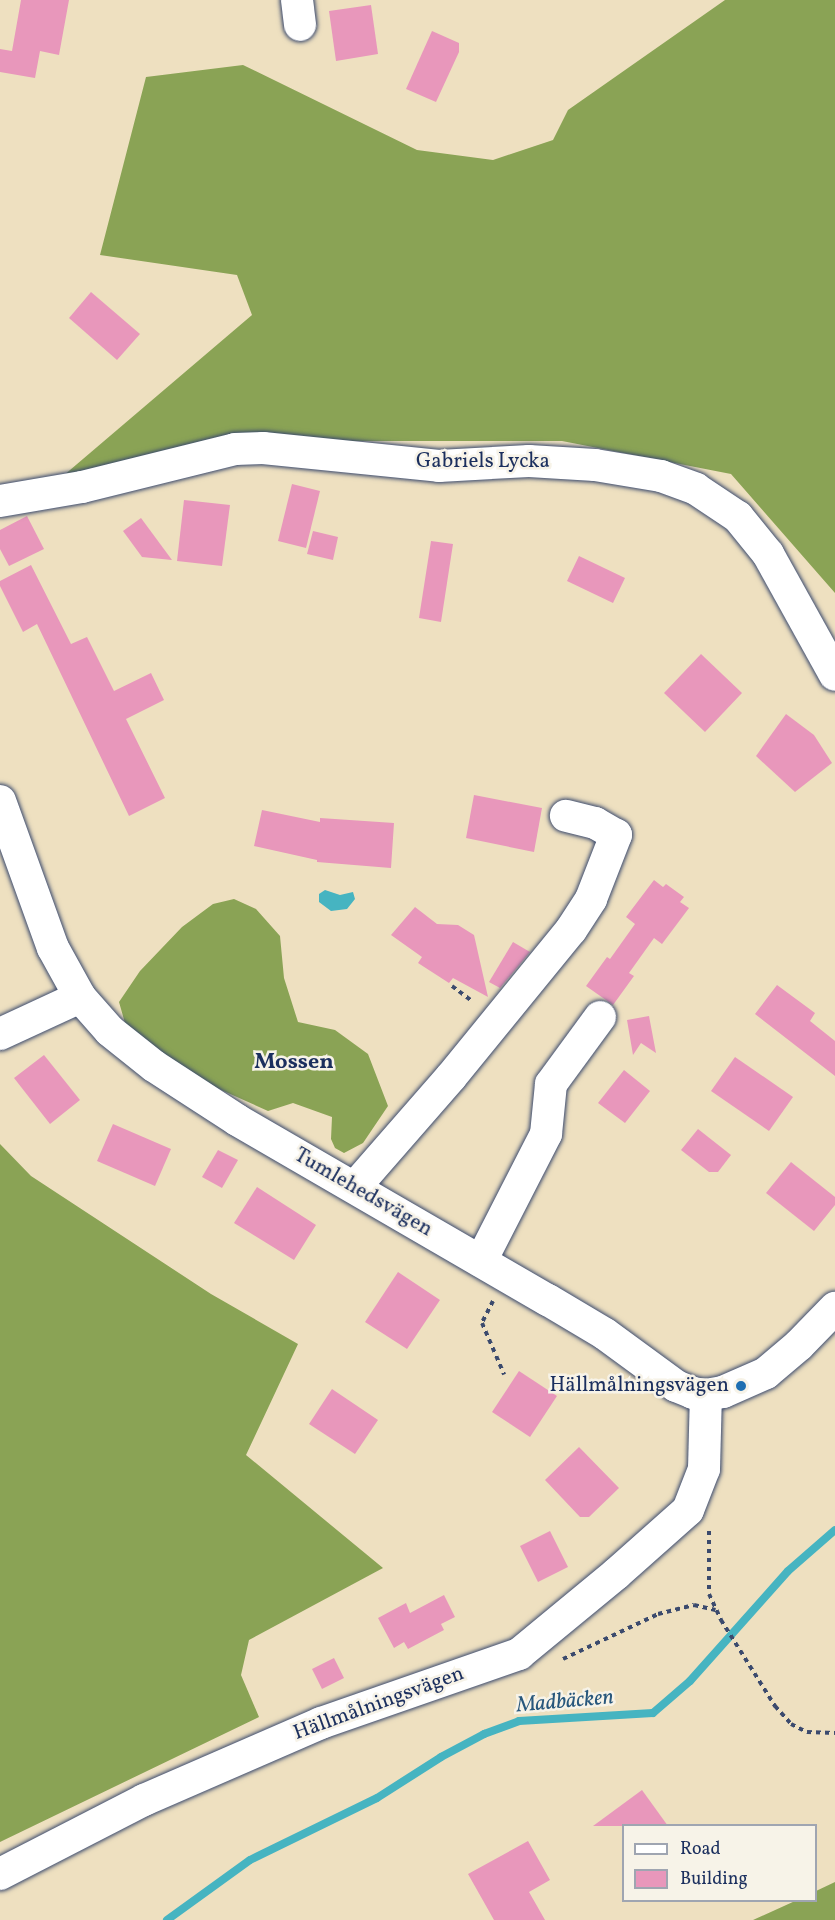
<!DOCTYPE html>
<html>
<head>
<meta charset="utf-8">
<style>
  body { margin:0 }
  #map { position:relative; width:835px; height:1920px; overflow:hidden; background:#eee0c0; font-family:Vollkorn,serif }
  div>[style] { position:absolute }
  .forest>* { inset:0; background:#8aa355 }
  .water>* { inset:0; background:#46b4c1 }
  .stream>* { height:8px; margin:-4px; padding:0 4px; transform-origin:4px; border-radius:4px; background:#46b4c1 }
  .building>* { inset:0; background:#e897bb }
  .path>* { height:4px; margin-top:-2px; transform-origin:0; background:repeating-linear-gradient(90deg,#3b4a6d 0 4.5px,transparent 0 9px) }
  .roads { filter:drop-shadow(0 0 2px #3b4a6d) drop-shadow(0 0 2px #3b4a6d) }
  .minor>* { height:32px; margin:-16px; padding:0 16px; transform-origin:16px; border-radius:16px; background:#fff }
  .dots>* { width:16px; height:16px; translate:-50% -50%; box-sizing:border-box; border:3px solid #f7f3e8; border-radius:50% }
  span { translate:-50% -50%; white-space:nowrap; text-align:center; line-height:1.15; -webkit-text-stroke:5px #f7f3e8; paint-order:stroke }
  .street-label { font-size:21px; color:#1b2f5e }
  .poi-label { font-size:21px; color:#1b2f5e }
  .right { translate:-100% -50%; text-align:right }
  .neighbourhood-label { font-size:22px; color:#1b2f5e; font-weight:700 }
  .water-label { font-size:22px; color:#28577c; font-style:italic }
  .legend { position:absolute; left:622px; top:1824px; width:195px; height:78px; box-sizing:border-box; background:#f7f3e8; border:2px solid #9fa5b1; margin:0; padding:8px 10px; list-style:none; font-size:18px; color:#1b2f5e }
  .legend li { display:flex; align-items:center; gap:12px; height:30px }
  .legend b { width:30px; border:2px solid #9fa5b1 }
</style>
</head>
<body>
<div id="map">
  <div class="forest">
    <i style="clip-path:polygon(725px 0,835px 0,835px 593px,731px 474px,562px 441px,242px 441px,63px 476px,252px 315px,237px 275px,100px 255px,146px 77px,243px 65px,417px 150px,493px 160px,553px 140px,568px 110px)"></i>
    <i style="clip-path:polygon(234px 899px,256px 909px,280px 936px,284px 978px,298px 1022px,335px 1030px,368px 1054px,388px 1106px,363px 1143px,344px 1153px,335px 1148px,331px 1139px,332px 1117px,293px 1103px,268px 1111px,210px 1085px,144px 1051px,125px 1023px,119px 1002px,140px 971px,182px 927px,213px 904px)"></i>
    <i style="clip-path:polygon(0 1144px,31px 1176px,211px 1294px,298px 1344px,246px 1455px,383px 1568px,249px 1640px,241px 1675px,259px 1717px,0 1842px)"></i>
    <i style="clip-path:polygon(835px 1882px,835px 1920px,753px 1920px,795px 1901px,816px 1900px,816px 1891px)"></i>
  </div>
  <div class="water">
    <i style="clip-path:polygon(325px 890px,340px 895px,353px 892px,355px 899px,347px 909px,331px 911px,319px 902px,319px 894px)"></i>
  </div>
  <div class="stream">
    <i style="left:167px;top:1920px;width:102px;rotate:-35.9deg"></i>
    <i style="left:250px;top:1860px;width:141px;rotate:-26deg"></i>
    <i style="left:377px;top:1798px;width:76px;rotate:-32.6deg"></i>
    <i style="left:441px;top:1757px;width:49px;rotate:-28.1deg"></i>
    <i style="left:484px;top:1734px;width:37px;rotate:-20deg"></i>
    <i style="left:519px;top:1721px;width:134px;rotate:-3.4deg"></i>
    <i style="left:653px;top:1713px;width:49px;rotate:-40.9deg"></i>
    <i style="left:690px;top:1681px;width:147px;rotate:-48.3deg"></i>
    <i style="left:788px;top:1571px;width:62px;rotate:-41.1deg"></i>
  </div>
  <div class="building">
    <i style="clip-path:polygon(21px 0,69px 0,59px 55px,40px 51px,35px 78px,0 72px,0 49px,12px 51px)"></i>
    <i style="clip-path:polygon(371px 5px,378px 54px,336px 61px,329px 11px)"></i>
    <i style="clip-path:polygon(432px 31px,459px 43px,459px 52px,436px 102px,406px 89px)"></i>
    <i style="clip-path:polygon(91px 292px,140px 334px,117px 360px,69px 318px)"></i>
    <i style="clip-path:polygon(292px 484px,320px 491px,306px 548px,278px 541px)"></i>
    <i style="clip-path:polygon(184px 500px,230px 505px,222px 566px,177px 561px)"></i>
    <i style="clip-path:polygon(27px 516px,44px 549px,9px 566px,0 549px,0 530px)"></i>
    <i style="clip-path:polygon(141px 518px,172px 560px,142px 557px,123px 531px)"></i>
    <i style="clip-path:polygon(313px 531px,338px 537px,333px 560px,307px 554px)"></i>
    <i style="clip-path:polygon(431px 541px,453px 544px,441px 622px,419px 618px)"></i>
    <i style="clip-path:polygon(579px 556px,625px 578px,613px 603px,567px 581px)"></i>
    <i style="clip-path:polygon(31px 565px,71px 644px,87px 637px,114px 691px,151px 673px,164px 700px,126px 719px,165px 798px,129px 816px,37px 624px,23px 632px,0 586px,0 581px)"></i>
    <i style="clip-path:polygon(701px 654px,742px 693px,705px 732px,664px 693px)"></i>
    <i style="clip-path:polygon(786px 714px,814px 735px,832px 763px,795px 792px,756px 756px)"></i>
    <i style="clip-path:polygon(474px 795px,542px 808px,534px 852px,466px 838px)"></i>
    <i style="clip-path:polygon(262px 810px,320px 822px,320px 818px,394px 823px,391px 868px,317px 862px,317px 860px,254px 846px)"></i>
    <i style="clip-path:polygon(654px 880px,663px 887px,666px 884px,684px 897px,680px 902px,689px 908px,662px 944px,654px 938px,629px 973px,634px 976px,613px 1005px,586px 986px,607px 957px,610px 959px,635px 924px,626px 917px)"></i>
    <i style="clip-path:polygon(415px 907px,437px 924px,458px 925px,474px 935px,488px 997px,453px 978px,449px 983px,418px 963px,422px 957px,391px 935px)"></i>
    <i style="clip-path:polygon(513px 942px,530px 952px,500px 988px,489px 982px)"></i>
    <i style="clip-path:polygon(777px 985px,815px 1013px,810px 1021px,835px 1041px,835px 1076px,755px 1014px)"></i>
    <i style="clip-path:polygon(649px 1016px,656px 1053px,641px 1043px,633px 1055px,627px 1020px)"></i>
    <i style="clip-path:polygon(44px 1055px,80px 1100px,50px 1124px,14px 1078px)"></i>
    <i style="clip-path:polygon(735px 1057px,793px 1097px,769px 1131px,711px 1091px)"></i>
    <i style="clip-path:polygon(624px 1070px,650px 1091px,625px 1123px,598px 1103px)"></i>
    <i style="clip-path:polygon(113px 1124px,171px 1149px,155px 1186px,97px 1161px)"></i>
    <i style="clip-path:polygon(698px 1129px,731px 1155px,718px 1172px,709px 1172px,681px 1150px)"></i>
    <i style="clip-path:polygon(218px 1150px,238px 1160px,222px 1188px,202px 1177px)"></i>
    <i style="clip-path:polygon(791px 1162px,835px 1197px,835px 1205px,814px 1231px,766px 1193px)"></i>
    <i style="clip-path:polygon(257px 1187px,316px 1225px,294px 1260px,234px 1223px)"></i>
    <i style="clip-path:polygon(398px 1272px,440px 1300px,407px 1349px,365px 1322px)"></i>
    <i style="clip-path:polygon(519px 1371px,557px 1396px,530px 1437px,492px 1412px)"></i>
    <i style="clip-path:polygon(332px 1389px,378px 1420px,355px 1454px,309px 1424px)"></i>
    <i style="clip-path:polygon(579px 1447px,619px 1488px,589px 1517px,580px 1517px,545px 1480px)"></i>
    <i style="clip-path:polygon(550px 1531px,568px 1567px,538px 1582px,520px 1546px)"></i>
    <i style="clip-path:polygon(444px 1595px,455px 1617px,441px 1624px,444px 1630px,408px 1649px,404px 1642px,394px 1648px,378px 1618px,406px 1603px,410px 1613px)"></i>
    <i style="clip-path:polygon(334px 1658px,344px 1678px,322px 1689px,312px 1669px)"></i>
    <i style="clip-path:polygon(642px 1790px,668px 1826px,593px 1826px)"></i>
    <i style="clip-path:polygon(528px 1841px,550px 1880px,529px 1892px,545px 1920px,494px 1920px,468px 1874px)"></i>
  </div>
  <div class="path">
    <i style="left:452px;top:986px;width:26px;rotate:37deg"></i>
    <i style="left:493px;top:1301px;width:25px;rotate:117deg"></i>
    <i style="left:482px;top:1323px;width:56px;rotate:66.7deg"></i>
    <i style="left:709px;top:1531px;width:63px;rotate:90deg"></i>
    <i style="left:709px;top:1594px;width:29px;rotate:65deg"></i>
    <i style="left:721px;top:1620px;width:102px;rotate:57.9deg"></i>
    <i style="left:775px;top:1706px;width:24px;rotate:48deg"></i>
    <i style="left:791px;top:1724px;width:18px;rotate:27deg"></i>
    <i style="left:807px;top:1732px;width:28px;rotate:2deg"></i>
    <i style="left:563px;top:1659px;width:105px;rotate:-25.3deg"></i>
    <i style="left:658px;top:1614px;width:37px;rotate:-14deg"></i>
    <i style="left:694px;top:1605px;width:22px;rotate:13deg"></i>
  </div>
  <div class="roads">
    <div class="minor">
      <i style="left:297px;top:0;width:25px;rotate:83deg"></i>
      <i style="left:0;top:501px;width:83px;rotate:-9.7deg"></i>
      <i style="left:82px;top:487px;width:158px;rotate:-13.9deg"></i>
      <i style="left:235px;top:449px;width:28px;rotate:-2deg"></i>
      <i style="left:263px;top:448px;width:177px;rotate:5.8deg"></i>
      <i style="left:439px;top:466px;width:90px;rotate:-3.2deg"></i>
      <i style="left:529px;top:461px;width:66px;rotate:3.5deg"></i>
      <i style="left:595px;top:465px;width:67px;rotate:9.5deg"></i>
      <i style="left:661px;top:476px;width:37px;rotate:20deg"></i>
      <i style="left:696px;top:489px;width:50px;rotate:33.7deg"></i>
      <i style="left:738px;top:517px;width:48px;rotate:51deg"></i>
      <i style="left:768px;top:554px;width:138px;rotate:61deg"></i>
      <i style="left:0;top:801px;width:156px;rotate:70.2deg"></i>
      <i style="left:53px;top:948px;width:56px;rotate:61.1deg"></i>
      <i style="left:80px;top:997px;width:45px;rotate:48.6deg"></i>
      <i style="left:110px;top:1031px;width:56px;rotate:38.5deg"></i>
      <i style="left:154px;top:1066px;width:99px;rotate:33deg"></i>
      <i style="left:237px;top:1120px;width:359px;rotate:30.1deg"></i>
      <i style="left:548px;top:1300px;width:66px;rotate:30.8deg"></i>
      <i style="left:605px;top:1334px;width:88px;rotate:36.2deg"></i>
      <i style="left:676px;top:1386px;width:18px;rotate:22deg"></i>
      <i style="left:693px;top:1393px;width:13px;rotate:9deg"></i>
      <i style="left:706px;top:1395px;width:17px;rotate:-10deg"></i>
      <i style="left:723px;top:1392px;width:47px;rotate:-23.8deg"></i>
      <i style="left:766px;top:1373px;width:43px;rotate:-40.3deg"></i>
      <i style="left:799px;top:1345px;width:52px;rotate:-45.8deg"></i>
      <i style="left:0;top:1034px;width:88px;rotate:-24.8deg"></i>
      <i style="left:355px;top:1187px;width:146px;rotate:-48.9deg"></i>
      <i style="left:451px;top:1077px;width:190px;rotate:-50.8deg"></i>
      <i style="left:571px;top:930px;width:37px;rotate:-57deg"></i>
      <i style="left:591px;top:899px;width:69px;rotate:-68.7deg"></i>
      <i style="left:616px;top:835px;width:24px;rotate:-150deg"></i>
      <i style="left:595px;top:823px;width:30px;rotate:-166deg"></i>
      <i style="left:481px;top:1261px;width:143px;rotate:-62.9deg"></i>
      <i style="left:546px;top:1134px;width:50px;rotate:-84.3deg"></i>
      <i style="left:551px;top:1084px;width:83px;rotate:-53.8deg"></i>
      <i style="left:0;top:1874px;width:162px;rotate:-27.2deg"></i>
      <i style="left:144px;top:1800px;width:193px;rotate:-23.5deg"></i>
      <i style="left:321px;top:1723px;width:210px;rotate:-19.2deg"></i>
      <i style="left:519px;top:1654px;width:126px;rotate:-39.5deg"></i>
      <i style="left:616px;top:1574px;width:96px;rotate:-41.6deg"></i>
      <i style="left:688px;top:1510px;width:44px;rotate:-68.7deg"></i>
      <i style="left:704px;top:1469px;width:74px;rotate:-88.5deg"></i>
    </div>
  </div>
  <div class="dots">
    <i style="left:741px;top:1386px;background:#1f6fb2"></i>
  </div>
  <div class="street-label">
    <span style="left:483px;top:462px">Gabriels Lycka</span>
    <span style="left:363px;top:1193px;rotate:30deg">Tumlehedsvägen</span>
    <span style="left:379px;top:1704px;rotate:-20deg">Hällmålningsvägen</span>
  </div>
  <div class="poi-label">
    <span class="right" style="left:729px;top:1386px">Hällmålningsvägen</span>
  </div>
  <div class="neighbourhood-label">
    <span style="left:294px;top:1063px">Mossen</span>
  </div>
  <div class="water-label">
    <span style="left:565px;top:1702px;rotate:-5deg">Madbäcken</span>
  </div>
  <ul class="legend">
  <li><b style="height:8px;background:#fff"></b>Road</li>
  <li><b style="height:16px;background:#e897bb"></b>Building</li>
  </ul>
</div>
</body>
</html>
